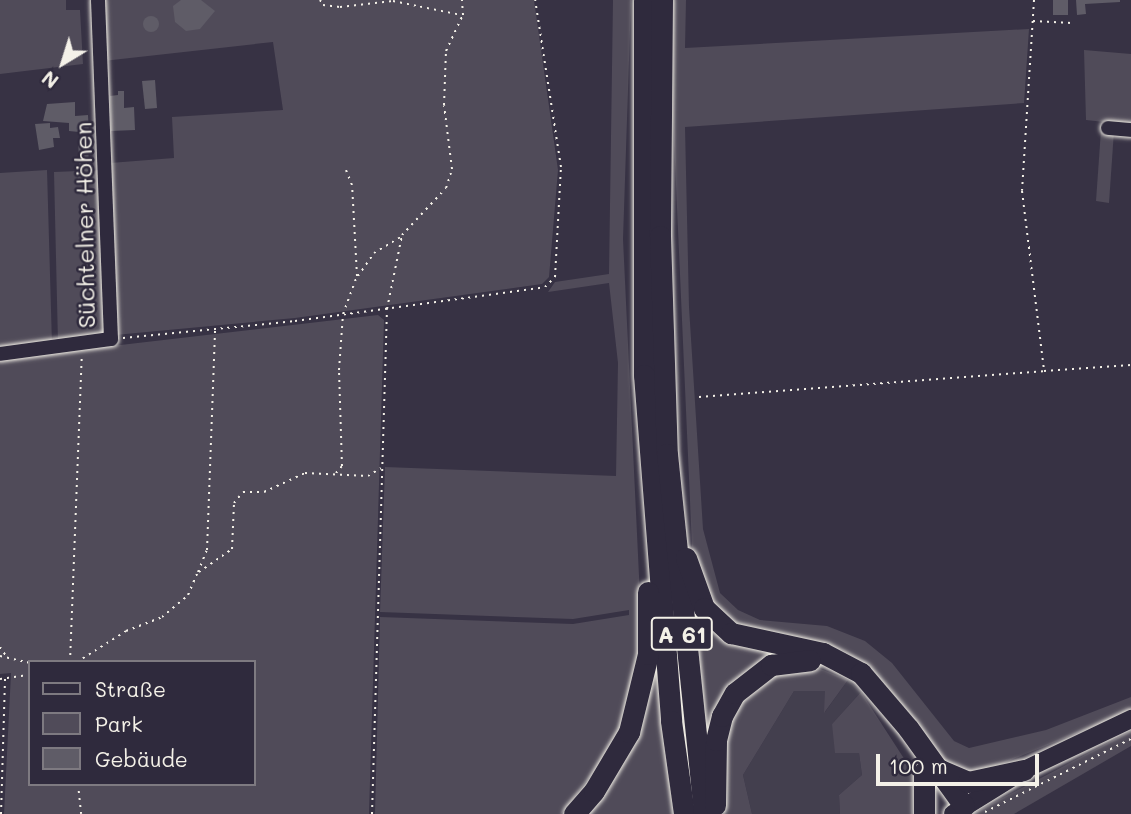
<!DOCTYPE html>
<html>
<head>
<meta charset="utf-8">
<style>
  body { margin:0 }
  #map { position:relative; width:1131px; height:814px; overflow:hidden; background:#373244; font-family:Mali,sans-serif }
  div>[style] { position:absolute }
  .built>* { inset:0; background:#433f4e }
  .green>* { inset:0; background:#504b59 }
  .building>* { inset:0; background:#5f5c67 }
  .round { border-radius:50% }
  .path>* { height:2px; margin-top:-1px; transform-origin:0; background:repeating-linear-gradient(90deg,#f4f1e8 0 2px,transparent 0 7px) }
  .roads { filter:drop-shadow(0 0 2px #f4f1e8) drop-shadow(0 0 2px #f4f1e8) }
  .minor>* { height:14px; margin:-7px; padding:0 7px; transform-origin:7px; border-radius:7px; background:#2f2a3d }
  .major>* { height:18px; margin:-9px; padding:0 9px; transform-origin:9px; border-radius:9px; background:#2f2a3d }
  .highway>* { height:21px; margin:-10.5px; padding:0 10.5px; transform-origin:10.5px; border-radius:10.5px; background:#2f2a3d }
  span { translate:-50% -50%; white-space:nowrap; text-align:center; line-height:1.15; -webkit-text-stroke:5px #2f2a3d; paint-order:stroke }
  .shield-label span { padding:2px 5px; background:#2f2a3d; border:2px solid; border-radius:5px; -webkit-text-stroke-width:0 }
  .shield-label { font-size:23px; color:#f4f1e8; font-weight:700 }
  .street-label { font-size:24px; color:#f4f1e8 }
  .legend { position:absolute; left:28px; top:660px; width:228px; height:126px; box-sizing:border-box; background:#2f2a3d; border:2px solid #7e7a81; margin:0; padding:9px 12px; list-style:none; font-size:21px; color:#f4f1e8 }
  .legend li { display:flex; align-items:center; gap:14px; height:35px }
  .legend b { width:35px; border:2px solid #7e7a81 }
  .north { position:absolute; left:28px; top:28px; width:70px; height:70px; -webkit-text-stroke:5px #2f2a3d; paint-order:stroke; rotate:218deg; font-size:19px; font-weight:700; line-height:28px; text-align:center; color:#f4f1e8 }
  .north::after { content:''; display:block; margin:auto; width:24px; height:32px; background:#f4f1e8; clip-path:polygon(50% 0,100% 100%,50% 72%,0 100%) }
  .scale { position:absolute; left:876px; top:754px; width:163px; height:32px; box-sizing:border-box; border:4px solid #f4f1e8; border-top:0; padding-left:9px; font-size:21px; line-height:24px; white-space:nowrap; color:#f4f1e8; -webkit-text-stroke:5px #2f2a3d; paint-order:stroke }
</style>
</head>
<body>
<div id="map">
  <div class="built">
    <i style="clip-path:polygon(848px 680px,861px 692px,832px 724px,859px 753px,862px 775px,839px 795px,840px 814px,752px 814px,743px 775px,794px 691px,826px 691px,825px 712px)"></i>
  </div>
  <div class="green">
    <i style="clip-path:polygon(0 0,66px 0,66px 10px,80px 10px,83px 64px,0 74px)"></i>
    <i style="clip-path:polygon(102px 0,534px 0,558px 170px,549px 277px,542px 284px,295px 318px,115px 335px,110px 163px,174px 158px,172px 117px,283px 110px,273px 42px,103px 61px)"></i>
    <i style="clip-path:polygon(613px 0,631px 0,623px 239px,641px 618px,635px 678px,615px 744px,561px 814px,375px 814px,380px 617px,573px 624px,629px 615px,629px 610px,573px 619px,380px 612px,385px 467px,616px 476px,618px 363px,609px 283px,548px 292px,555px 282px,609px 274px)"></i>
    <i style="clip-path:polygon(674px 0,686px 0,685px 48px,1029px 29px,1024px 103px,685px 127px,689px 307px,703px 529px,720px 593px,738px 610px,760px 620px,827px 626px,865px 641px,892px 663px,954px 741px,969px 748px,1046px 730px,1131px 697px,1131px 711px,974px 775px,947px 764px,861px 662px,843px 650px,749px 630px,717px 610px,698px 576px,692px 546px,672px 94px)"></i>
    <i style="clip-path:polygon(1084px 50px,1131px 54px,1131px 125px,1086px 120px)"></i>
    <i style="clip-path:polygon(1101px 130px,1114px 131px,1109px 203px,1096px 201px)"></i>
    <i style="clip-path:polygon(47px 170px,52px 344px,0 350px,0 173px)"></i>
    <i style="clip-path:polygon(104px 170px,109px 329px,103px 337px,58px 343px,54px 172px)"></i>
    <i style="clip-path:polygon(evenodd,378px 315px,384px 320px,369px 814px,4px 814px,11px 673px,0 674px,0 359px,378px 315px,30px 662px,254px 662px,254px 784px,30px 784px,30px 662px)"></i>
    <i style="clip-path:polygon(692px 593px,705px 614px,797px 654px,754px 671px,706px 774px)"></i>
    <i style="clip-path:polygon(654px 654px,673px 814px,580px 814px)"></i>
    <i style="clip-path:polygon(813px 666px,848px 680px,824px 713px,825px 691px,794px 691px,743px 775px,752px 814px,724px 814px,722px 771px,727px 724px,743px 695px,762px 678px)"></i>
    <i style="clip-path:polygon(861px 692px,914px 774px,912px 814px,840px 814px,839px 795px,862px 775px,859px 753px,835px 753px,832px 724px)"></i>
    <i style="clip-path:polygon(1131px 731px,1131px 746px,1014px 814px,972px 814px)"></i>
  </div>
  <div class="building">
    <i style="clip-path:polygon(181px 0,201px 0,215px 11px,200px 29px,186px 31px,175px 22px,173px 6px)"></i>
    <i style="clip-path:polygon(1053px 0,1068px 0,1068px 15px,1053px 15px)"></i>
    <i style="clip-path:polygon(1076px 0,1120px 0,1120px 2px,1085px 4px,1086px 14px,1077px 15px)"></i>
    <i class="round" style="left:143px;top:16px;width:16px;height:16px"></i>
    <i style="clip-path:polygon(155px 80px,157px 108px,145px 109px,142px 81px)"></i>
    <i style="clip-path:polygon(118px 91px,124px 91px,124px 108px,134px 107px,135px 130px,111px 131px,110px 96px,118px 95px)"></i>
    <i style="clip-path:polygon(75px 102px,75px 116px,88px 115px,89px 133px,69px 131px,69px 123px,43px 121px,47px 104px)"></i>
    <i style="clip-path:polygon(50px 123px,50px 128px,58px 127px,60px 138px,53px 138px,54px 147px,39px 150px,35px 124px)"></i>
    <i style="clip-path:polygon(78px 142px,88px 142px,89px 171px,80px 171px)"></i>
    <i style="clip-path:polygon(88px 174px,88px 183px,78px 184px,78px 175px)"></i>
  </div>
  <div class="path">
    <i style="left:320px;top:0;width:6px;rotate:59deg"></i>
    <i style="left:323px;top:5px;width:17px;rotate:7deg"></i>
    <i style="left:340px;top:7px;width:53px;rotate:-6.5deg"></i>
    <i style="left:393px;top:1px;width:69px;rotate:11.6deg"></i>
    <i style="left:1034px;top:0;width:191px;rotate:93.6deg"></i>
    <i style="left:1022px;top:191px;width:181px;rotate:83deg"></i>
    <i style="left:1044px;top:371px;width:87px;rotate:-3.9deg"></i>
    <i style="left:1033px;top:21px;width:39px;rotate:3deg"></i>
    <i style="left:358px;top:276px;width:28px;rotate:-55deg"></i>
    <i style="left:374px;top:253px;width:33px;rotate:-31deg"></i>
    <i style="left:123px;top:338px;width:173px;rotate:-5.6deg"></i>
    <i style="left:295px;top:321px;width:252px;rotate:-7.7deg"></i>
    <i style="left:545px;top:287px;width:14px;rotate:-45deg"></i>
    <i style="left:555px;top:277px;width:110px;rotate:-86.9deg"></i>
    <i style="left:561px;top:167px;width:169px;rotate:-98.8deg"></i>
    <i style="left:699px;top:397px;width:345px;rotate:-4.3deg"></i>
    <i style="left:336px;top:473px;width:9px;rotate:-49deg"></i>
    <i style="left:342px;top:466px;width:96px;rotate:-91.8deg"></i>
    <i style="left:339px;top:370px;width:56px;rotate:-85.9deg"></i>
    <i style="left:343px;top:314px;width:40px;rotate:-69.8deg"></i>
    <i style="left:357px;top:276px;width:91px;rotate:-93.1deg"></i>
    <i style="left:352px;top:185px;width:16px;rotate:-112deg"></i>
    <i style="left:199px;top:572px;width:40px;rotate:-34.9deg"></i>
    <i style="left:232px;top:549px;width:46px;rotate:-87.5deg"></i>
    <i style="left:234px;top:503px;width:14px;rotate:-51deg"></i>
    <i style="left:243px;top:492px;width:21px"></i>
    <i style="left:264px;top:492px;width:45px;rotate:-24.9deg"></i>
    <i style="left:305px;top:473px;width:63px;rotate:2.7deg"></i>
    <i style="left:368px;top:476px;width:15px;rotate:-32deg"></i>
    <i style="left:0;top:647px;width:11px;rotate:56deg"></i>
    <i style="left:0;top:656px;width:31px;rotate:13deg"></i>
    <i style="left:70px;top:662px;width:307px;rotate:-87.8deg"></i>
    <i style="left:77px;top:662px;width:58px;rotate:-32.3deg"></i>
    <i style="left:126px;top:631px;width:39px;rotate:-21deg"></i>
    <i style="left:162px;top:617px;width:34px;rotate:-40deg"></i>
    <i style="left:188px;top:595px;width:25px;rotate:-67deg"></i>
    <i style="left:198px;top:572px;width:24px;rotate:-68deg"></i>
    <i style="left:207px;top:550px;width:221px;rotate:-87.9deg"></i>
    <i style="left:0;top:679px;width:30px;rotate:-8deg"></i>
    <i style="left:78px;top:784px;width:30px;rotate:84deg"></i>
    <i style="left:985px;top:812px;width:163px;rotate:-26.6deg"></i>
    <i style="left:1px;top:814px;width:136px;rotate:-88.3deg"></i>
    <i style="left:372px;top:814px;width:505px;rotate:-88.3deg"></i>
    <i style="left:387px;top:309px;width:76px;rotate:-78.5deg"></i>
    <i style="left:402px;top:235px;width:64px;rotate:-46.9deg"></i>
    <i style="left:446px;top:188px;width:20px;rotate:-72deg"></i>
    <i style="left:452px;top:169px;width:64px;rotate:-97.1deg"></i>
    <i style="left:444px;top:105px;width:54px;rotate:-87.9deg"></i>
    <i style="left:446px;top:51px;width:40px;rotate:-65deg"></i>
    <i style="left:463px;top:15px;width:15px;rotate:-94deg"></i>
  </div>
  <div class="roads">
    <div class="minor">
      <i style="left:1108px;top:128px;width:23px;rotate:5deg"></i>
      <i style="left:0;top:354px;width:112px;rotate:-7.7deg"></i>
      <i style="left:111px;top:339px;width:339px;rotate:-92.2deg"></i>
    </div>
    <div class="major">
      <i style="left:953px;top:814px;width:84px;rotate:-31.8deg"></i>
      <i style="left:1024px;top:770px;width:119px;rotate:-25.5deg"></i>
    </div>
    <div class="highway">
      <i style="left:644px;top:0;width:375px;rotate:90deg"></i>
      <i style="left:644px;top:375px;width:347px;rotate:85.5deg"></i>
      <i style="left:671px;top:721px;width:94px;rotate:82deg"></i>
      <i style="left:662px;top:0;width:236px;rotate:90.5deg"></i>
      <i style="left:660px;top:236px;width:218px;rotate:88.2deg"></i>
      <i style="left:667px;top:454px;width:362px;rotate:84.1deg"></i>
      <i style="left:686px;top:558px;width:53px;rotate:70.2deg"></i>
      <i style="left:704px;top:608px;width:37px;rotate:43deg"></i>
      <i style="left:731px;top:633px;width:94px;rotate:12.3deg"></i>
      <i style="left:823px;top:653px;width:43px;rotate:27.8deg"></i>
      <i style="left:861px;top:673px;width:72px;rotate:49.5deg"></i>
      <i style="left:908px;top:728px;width:96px;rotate:54.3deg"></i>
      <i style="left:940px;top:770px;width:30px;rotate:23deg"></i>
      <i style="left:968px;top:782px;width:57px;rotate:-12.1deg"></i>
      <i style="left:715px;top:805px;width:65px;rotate:-89.1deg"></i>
      <i style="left:716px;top:740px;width:25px;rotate:-76deg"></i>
      <i style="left:722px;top:716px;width:26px;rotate:-61deg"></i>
      <i style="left:735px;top:693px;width:46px;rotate:-37.9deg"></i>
      <i style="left:771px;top:665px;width:39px;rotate:-7deg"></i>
      <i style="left:574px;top:814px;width:30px;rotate:-49deg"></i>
      <i style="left:594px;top:791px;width:69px;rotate:-59.3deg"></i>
      <i style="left:629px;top:732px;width:80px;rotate:-76.3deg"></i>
      <i style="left:648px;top:654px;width:62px;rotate:-90deg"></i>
      <i style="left:924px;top:814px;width:42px;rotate:-90deg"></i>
    </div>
  </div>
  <div class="shield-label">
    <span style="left:682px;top:634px">A 61</span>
  </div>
  <div class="street-label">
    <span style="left:84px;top:225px;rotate:-91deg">Süchtelner Höhen</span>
  </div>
  <ul class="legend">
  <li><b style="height:9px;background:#2f2a3d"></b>Straße</li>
  <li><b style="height:19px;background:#504b59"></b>Park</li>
  <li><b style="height:19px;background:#5f5c67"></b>Gebäude</li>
  </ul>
  <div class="north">N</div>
  <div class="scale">100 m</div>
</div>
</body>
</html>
